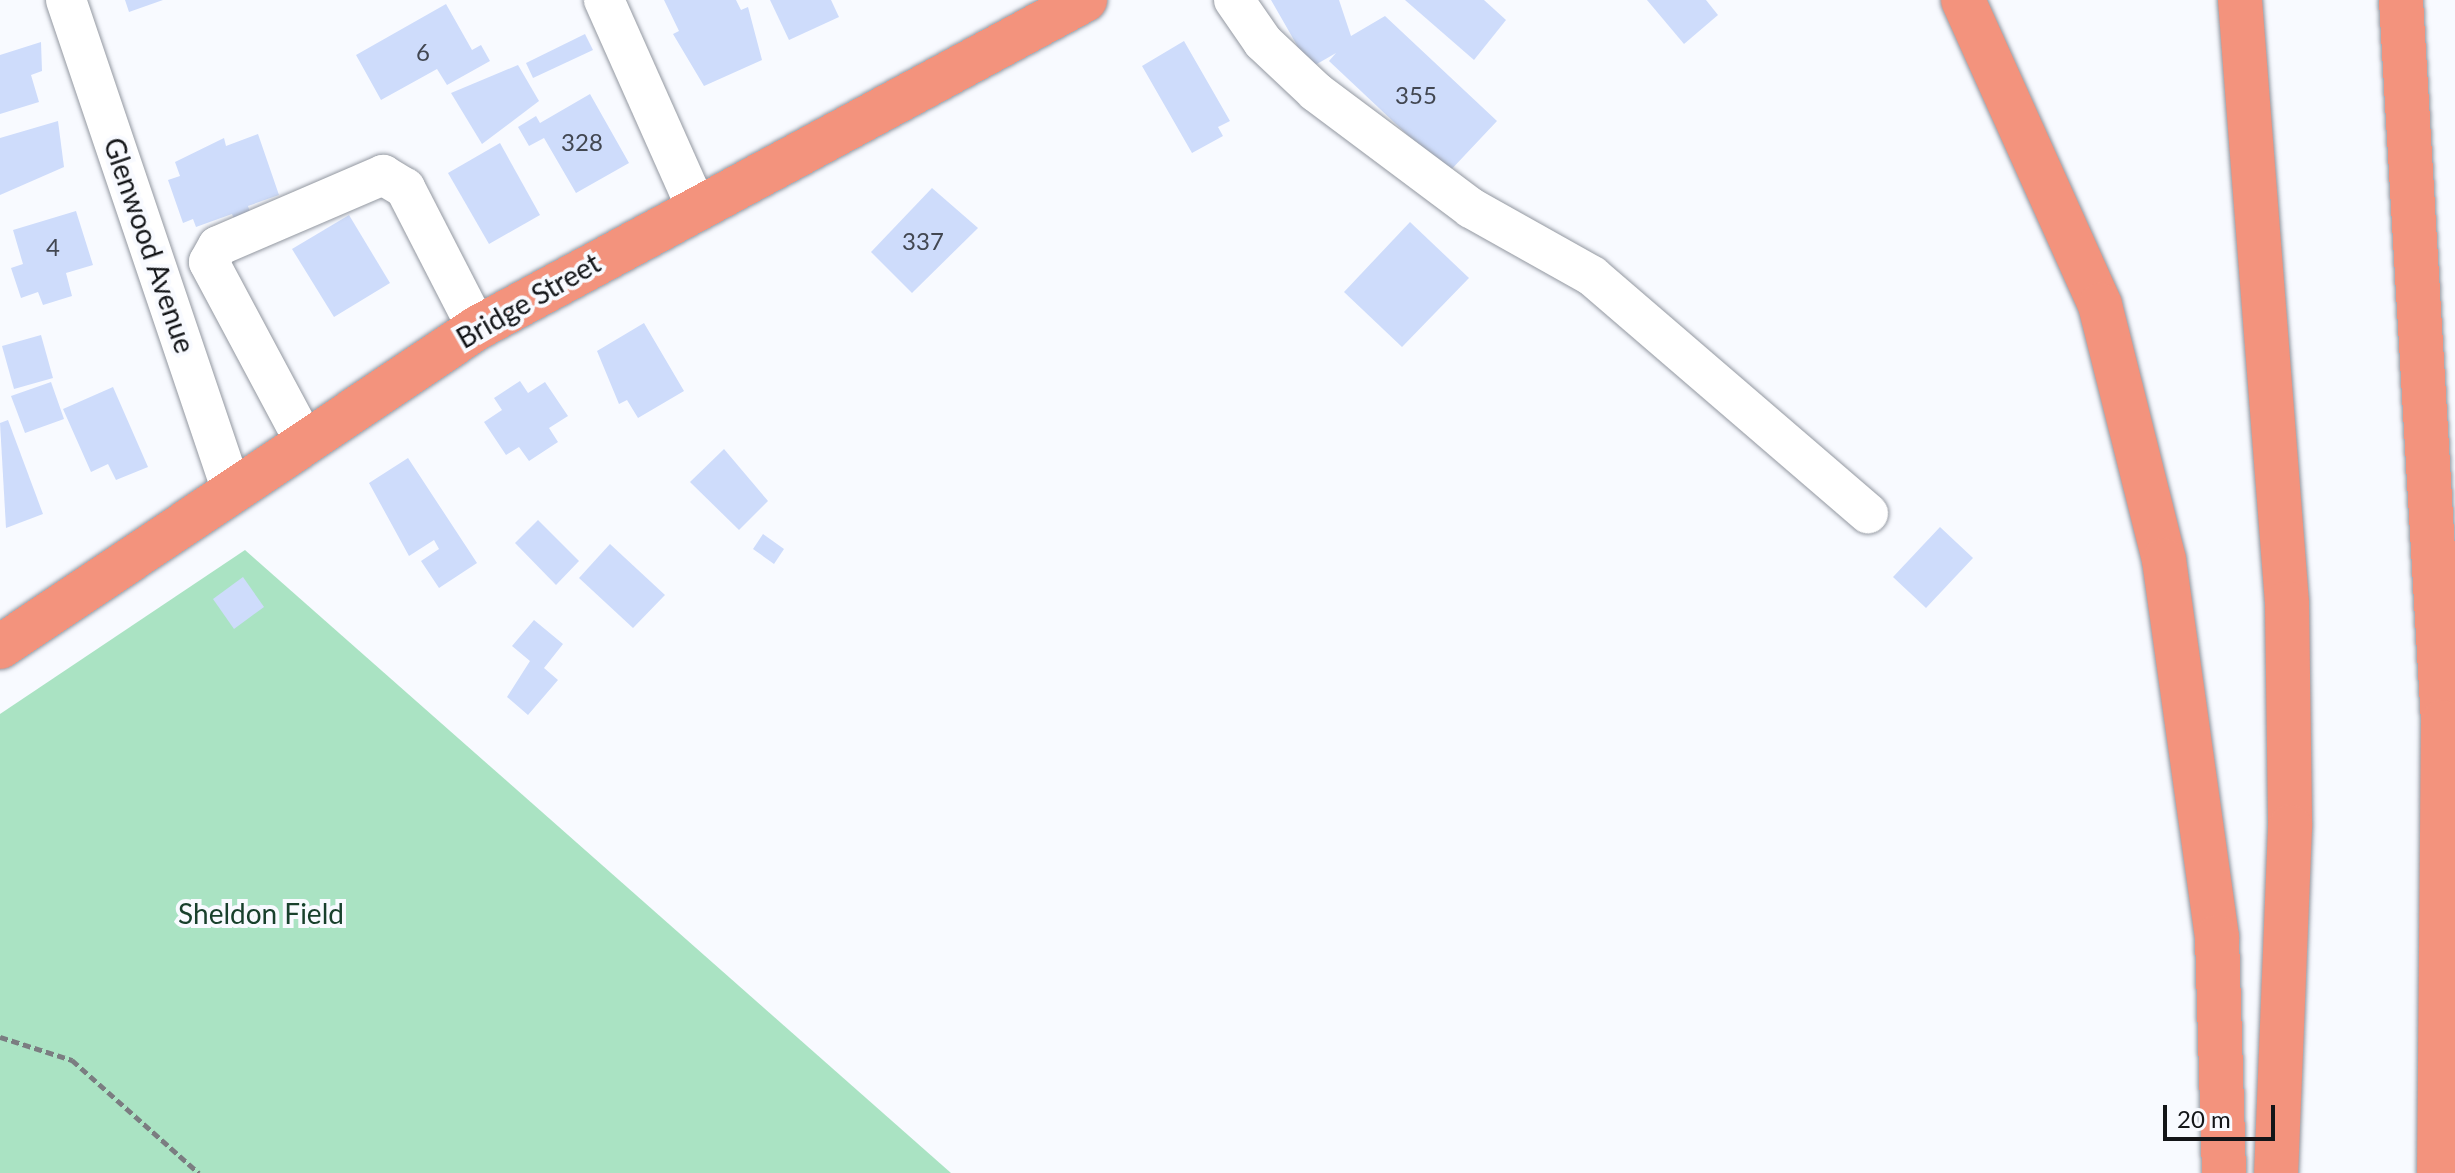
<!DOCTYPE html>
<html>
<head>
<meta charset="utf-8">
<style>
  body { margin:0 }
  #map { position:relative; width:2455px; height:1173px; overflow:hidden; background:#f8faff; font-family:Lato,sans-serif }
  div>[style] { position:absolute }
  .green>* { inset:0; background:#aae3c3 }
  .building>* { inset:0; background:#cedcfb }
  .path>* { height:5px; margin-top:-2.5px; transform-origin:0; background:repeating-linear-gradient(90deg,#7b7d81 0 8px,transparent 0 12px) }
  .roads { filter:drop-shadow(0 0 2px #9398a1) drop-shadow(0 0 2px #9398a1) }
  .minor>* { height:40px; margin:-20px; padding:0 20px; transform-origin:20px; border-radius:20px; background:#fff }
  .highway>* { height:44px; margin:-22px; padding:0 22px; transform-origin:22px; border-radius:22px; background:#f3937d }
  span { translate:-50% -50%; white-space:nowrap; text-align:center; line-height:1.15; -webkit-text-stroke:8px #f8faff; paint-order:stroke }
  .number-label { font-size:24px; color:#424751 }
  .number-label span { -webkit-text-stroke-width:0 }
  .street-label { font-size:28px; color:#131518 }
  .park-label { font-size:28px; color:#18402c }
  .scale { position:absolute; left:2163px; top:1105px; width:112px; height:36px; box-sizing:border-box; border:4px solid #131518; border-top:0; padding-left:10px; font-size:24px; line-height:28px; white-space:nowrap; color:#131518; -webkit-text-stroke:6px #f8faff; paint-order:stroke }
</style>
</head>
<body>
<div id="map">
  <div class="green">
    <i style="clip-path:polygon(245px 550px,951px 1173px,0 1173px,0 714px)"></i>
  </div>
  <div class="building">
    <i style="clip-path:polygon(125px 0,163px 0,129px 12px)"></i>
    <i style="clip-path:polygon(664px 0,736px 0,741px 10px,748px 7px,762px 60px,704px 86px,673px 34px,679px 31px)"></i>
    <i style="clip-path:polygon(770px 0,831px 0,839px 17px,789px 40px)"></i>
    <i style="clip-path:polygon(1271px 0,1339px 0,1351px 36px,1385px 16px,1497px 121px,1448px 173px,1329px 61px,1336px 53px,1310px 68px)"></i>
    <i style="clip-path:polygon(1405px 0,1484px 0,1506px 20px,1474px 60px)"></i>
    <i style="clip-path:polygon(1647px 0,1706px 0,1718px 15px,1684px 44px)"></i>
    <i style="clip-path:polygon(446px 4px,472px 50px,481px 45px,490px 61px,447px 85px,437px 69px,381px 100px,356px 55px)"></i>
    <i style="clip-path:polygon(585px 34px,593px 50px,533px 78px,526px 63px)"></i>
    <i style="clip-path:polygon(1184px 41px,1230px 121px,1218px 127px,1223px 136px,1192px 153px,1142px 66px)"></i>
    <i style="clip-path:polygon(41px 42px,42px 71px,31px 75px,39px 102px,0 114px,0 55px)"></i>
    <i style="clip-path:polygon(518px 65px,539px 101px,482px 144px,451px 93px)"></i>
    <i style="clip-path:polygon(590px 94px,629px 163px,576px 193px,544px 138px,529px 146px,518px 127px,536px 116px,540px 123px)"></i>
    <i style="clip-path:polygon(58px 121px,64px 167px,0 195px,0 138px)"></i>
    <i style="clip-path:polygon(258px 134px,279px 195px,248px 206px,251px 215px,235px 221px,232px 214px,196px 227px,193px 219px,183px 223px,168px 180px,180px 176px,175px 162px,224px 138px,226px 146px)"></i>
    <i style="clip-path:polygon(500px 143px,540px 215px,489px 244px,448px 173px)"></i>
    <i style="clip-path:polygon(932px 188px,978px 228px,912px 293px,871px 252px)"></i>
    <i style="clip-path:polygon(76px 211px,93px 265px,66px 273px,72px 296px,43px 305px,38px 292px,21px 298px,11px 268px,23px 264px,13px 230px)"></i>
    <i style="clip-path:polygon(349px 215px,390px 283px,334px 317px,292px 249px)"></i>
    <i style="clip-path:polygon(1410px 222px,1469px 278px,1402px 347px,1344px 292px)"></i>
    <i style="clip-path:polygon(644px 323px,684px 391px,638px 418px,627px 400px,619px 404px,597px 351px)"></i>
    <i style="clip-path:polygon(41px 335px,53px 378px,14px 389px,2px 346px)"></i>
    <i style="clip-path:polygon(520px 381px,528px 393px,545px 382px,568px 416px,549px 428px,558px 442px,529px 461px,519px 447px,506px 455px,484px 422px,502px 410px,494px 398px)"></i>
    <i style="clip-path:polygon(51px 382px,64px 419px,25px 433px,11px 396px)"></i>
    <i style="clip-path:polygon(113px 387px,148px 467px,116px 480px,108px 464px,91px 472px,63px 409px)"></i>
    <i style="clip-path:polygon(8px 420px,43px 514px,6px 528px,0 423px)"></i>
    <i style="clip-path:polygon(724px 449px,768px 501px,739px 530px,690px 482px)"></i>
    <i style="clip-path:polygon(408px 458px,477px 563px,439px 588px,421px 561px,439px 549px,434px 540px,409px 556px,369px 483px)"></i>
    <i style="clip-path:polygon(538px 520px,579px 561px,556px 585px,515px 543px)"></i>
    <i style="clip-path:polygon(1940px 527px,1973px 558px,1926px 608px,1893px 577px)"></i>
    <i style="clip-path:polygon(763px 534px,784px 549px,774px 564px,753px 549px)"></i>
    <i style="clip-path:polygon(610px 544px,665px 595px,633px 628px,579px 578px)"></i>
    <i style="clip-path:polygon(243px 577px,264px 607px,234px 629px,213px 599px)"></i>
    <i style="clip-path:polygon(534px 620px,563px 644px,544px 668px,558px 680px,528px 715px,507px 697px,530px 661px,512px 646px)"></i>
  </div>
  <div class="path">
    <i style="left:0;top:1037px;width:76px;rotate:17.7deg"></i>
    <i style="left:72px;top:1060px;width:170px;rotate:41.7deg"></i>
  </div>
  <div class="roads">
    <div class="minor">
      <i style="left:66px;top:0;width:518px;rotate:71.32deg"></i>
      <i style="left:604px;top:0;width:223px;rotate:66deg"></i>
      <i style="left:1234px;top:0;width:51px;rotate:55.4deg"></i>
      <i style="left:1263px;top:42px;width:73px;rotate:43.3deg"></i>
      <i style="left:1316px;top:92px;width:194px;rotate:36.8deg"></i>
      <i style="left:1471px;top:208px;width:139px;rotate:29.3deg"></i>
      <i style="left:1592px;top:276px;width:364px;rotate:40.7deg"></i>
      <i style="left:305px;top:442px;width:204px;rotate:-118.1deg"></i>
      <i style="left:209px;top:262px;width:18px;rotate:-61deg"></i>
      <i style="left:218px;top:246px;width:180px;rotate:-23.3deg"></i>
      <i style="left:383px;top:175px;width:26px;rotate:31deg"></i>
      <i style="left:405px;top:188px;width:157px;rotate:62.8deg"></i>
    </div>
    <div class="highway">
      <i style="left:1963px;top:0;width:334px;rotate:65.8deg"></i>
      <i style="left:2100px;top:305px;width:263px;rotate:75.9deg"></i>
      <i style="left:2164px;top:560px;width:381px;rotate:82deg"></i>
      <i style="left:2217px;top:937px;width:236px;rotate:88.3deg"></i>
      <i style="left:2240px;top:0;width:605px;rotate:85.54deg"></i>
      <i style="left:2287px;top:603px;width:224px;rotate:89.2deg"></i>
      <i style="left:2290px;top:827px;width:346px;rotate:92.3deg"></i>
      <i style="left:2401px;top:0;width:723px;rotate:86.67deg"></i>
      <i style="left:2443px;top:722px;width:451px;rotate:90.5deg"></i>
      <i style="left:0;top:647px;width:574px;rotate:-33.77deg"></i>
      <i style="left:477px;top:328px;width:691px;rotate:-28.35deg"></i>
    </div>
  </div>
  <div class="number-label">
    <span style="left:423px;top:52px">6</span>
    <span style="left:1416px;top:95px">355</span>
    <span style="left:582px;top:142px">328</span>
    <span style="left:923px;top:241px">337</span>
    <span style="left:53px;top:247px">4</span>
  </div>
  <div class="street-label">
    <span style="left:150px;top:245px;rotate:71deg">Glenwood Avenue</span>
    <span style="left:528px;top:300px;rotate:-30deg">Bridge Street</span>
  </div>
  <div class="park-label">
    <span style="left:261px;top:913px">Sheldon Field</span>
  </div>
  <div class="scale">20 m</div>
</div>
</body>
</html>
